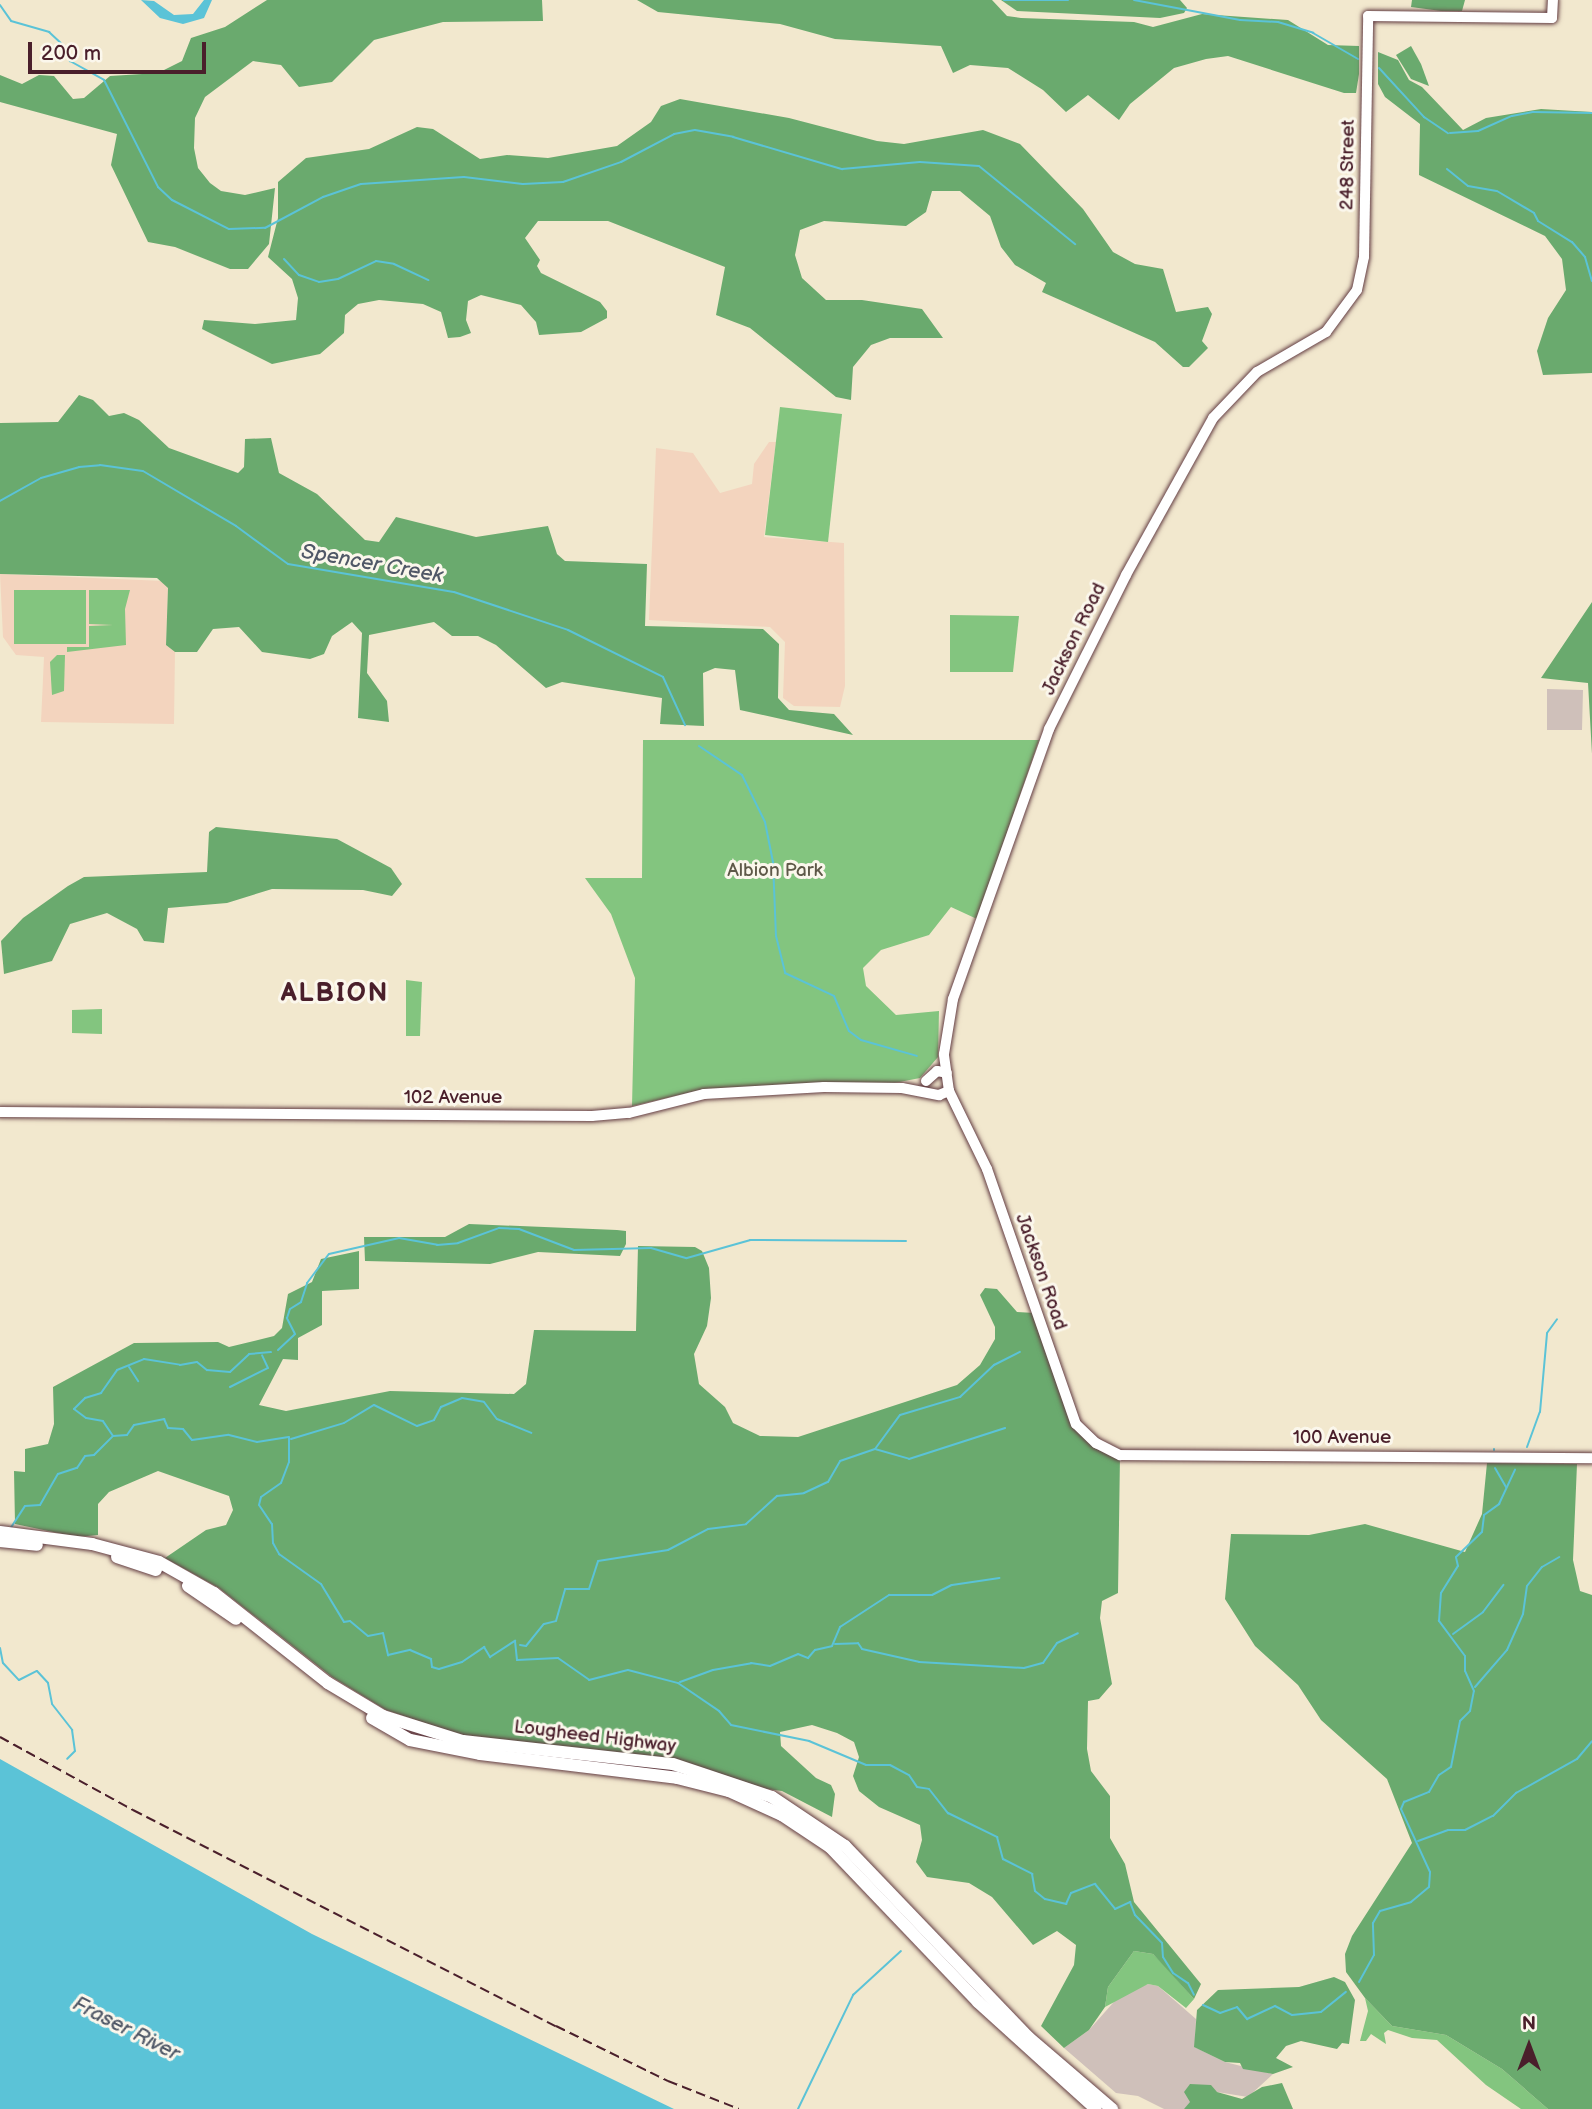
<!DOCTYPE html>
<html>
<head>
<meta charset="utf-8">
<style>
  body { margin:0 }
  #map { position:relative; width:1592px; height:2109px; overflow:hidden; background:#f2e8ce; font-family:"Balsamiq Sans",sans-serif }
  div>[style] { position:absolute }
  .built>* { inset:0; background:#f3d4be }
  .industrial>* { inset:0; background:#cfc0ba }
  .green>* { inset:0; background:#83c57f }
  .forest>* { inset:0; background:#6aaa6e }
  .water>* { inset:0; background:#5bc3d7 }
  .stream>* { height:2px; margin:-1px; padding:0 1px; transform-origin:1px; border-radius:1px; background:#5bc3d7 }
  .roads { filter:drop-shadow(0 0 2px #633d43) drop-shadow(0 0 2px #633d43) }
  .secondary>* { height:10px; margin:-5px; padding:0 5px; transform-origin:5px; border-radius:5px; background:#fff }
  .highway>* { height:12px; margin:-6px; padding:0 6px; transform-origin:6px; border-radius:6px; background:#fff }
  .rail>* { height:2px; margin-top:-1px; transform-origin:0; background:repeating-linear-gradient(90deg,#4a1f2b 0 10px,transparent 0 15px) }
  span { translate:-50% -50%; white-space:nowrap; text-align:center; line-height:1.15; -webkit-text-stroke:6px #fbf7ec; paint-order:stroke }
  .street-label { font-size:19px; color:#4a1f2b }
  .park-label { font-size:19px; color:#5e5948 }
  .water-label { font-size:21px; color:#505867; font-style:italic }
  .district-label { font-size:26px; color:#4a1f2b; font-weight:700; letter-spacing:2px }
  .north { position:absolute; left:1494px; top:2011px; width:70px; height:70px; -webkit-text-stroke:5px #fbf7ec; paint-order:stroke; rotate:0deg; font-size:19px; font-weight:700; line-height:28px; text-align:center; color:#4a1f2b }
  .north::after { content:''; display:block; margin:auto; width:24px; height:32px; background:#4a1f2b; clip-path:polygon(50% 0,100% 100%,50% 72%,0 100%) }
  .scale { position:absolute; left:28px; top:42px; width:178px; height:32px; box-sizing:border-box; border:4px solid #4a1f2b; border-top:0; padding-left:9px; font-size:21px; line-height:24px; white-space:nowrap; color:#4a1f2b; -webkit-text-stroke:5px #fbf7ec; paint-order:stroke }
</style>
</head>
<body>
<div id="map">
  <div class="built">
    <i style="clip-path:polygon(769px 442px,776px 442px,764px 537px,844px 543px,845px 686px,840px 707px,794px 706px,783px 698px,785px 642px,770px 627px,649px 620px,656px 448px,693px 453px,720px 493px,752px 484px,754px 464px)"></i>
    <i style="clip-path:polygon(0 574px,164px 581px,168px 588px,166px 645px,175px 652px,174px 724px,41px 722px,44px 657px,16px 655px,3px 637px)"></i>
  </div>
  <div class="industrial">
    <i style="clip-path:polygon(1547px 689px,1583px 690px,1582px 730px,1547px 730px)"></i>
    <i style="clip-path:polygon(1148px 1984px,1158px 1986px,1196px 2019px,1195px 2047px,1225px 2062px,1273px 2074px,1248px 2097px,1217px 2092px,1184px 2109px,1164px 2109px,1138px 2096px,1116px 2093px,1064px 2048px,1089px 2030px,1120px 1995px)"></i>
  </div>
  <div class="green">
    <i style="clip-path:polygon(780px 407px,842px 414px,828px 542px,765px 535px)"></i>
    <i style="clip-path:polygon(14px 590px,86px 590px,86px 644px,14px 644px)"></i>
    <i style="clip-path:polygon(89px 590px,130px 590px,125px 609px,126px 645px,67px 652px,67px 647px,89px 647px,89px 626px,113px 625px,89px 624px)"></i>
    <i style="clip-path:polygon(950px 615px,1019px 616px,1013px 672px,950px 672px)"></i>
    <i style="clip-path:polygon(57px 655px,65px 655px,64px 691px,52px 695px,50px 662px)"></i>
    <i style="clip-path:polygon(643px 740px,1039px 740px,977px 919px,951px 907px,929px 935px,881px 950px,863px 968px,866px 986px,896px 1015px,939px 1011px,938px 1057px,920px 1078px,889px 1084px,700px 1090px,632px 1106px,635px 978px,611px 914px,585px 878px,642px 878px)"></i>
    <i style="clip-path:polygon(406px 980px,422px 982px,420px 1036px,406px 1036px)"></i>
    <i style="clip-path:polygon(102px 1009px,102px 1034px,72px 1033px,72px 1010px)"></i>
    <i style="clip-path:polygon(1134px 1951px,1153px 1954px,1163px 1964px,1194px 1999px,1186px 2008px,1158px 1986px,1148px 1984px,1105px 2007px,1108px 1987px)"></i>
    <i style="clip-path:polygon(1365px 1998px,1392px 2026px,1446px 2035px,1502px 2069px,1548px 2109px,1521px 2109px,1486px 2085px,1437px 2040px,1412px 2038px,1388px 2030px,1384px 2033px,1386px 2044px,1371px 2034px,1366px 2041px,1360px 2041px,1368px 2011px)"></i>
  </div>
  <div class="forest">
    <i style="clip-path:polygon(267px 0,542px 0,543px 21px,443px 22px,374px 40px,332px 82px,299px 87px,281px 65px,253px 61px,205px 97px,195px 118px,194px 148px,198px 168px,210px 183px,221px 191px,245px 195px,275px 188px,269px 244px,248px 269px,230px 269px,175px 247px,148px 242px,111px 165px,117px 134px,0 102px,0 75px,22px 84px,39px 75px,54px 76px,73px 99px,84px 98px,110px 76px,158px 73px,182px 61px,191px 38px,225px 27px)"></i>
    <i style="clip-path:polygon(637px 0,992px 0,1007px 16px,1021px 18px,1134px 22px,1153px 27px,1202px 14px,1288px 20px,1328px 45px,1359px 46px,1359px 74px,1356px 93px,1344px 93px,1228px 56px,1206px 59px,1174px 68px,1130px 104px,1119px 120px,1088px 95px,1066px 112px,1043px 90px,1008px 68px,970px 65px,953px 73px,941px 46px,835px 39px,780px 24px,658px 12px)"></i>
    <i style="clip-path:polygon(1001px 0,1180px 0,1187px 8px,1184px 13px,1160px 18px,1017px 11px)"></i>
    <i style="clip-path:polygon(1412px 0,1465px 0,1462px 11px,1441px 11px,1411px 7px)"></i>
    <i style="clip-path:polygon(1411px 46px,1421px 64px,1429px 86px,1411px 79px,1396px 55px)"></i>
    <i style="clip-path:polygon(1378px 52px,1398px 60px,1409px 80px,1422px 87px,1463px 130px,1486px 118px,1541px 109px,1592px 112px,1592px 373px,1543px 375px,1537px 351px,1548px 318px,1566px 290px,1562px 259px,1545px 236px,1419px 175px,1420px 124px,1385px 97px,1378px 84px)"></i>
    <i style="clip-path:polygon(680px 99px,789px 118px,877px 141px,904px 144px,983px 130px,1020px 144px,1083px 209px,1113px 252px,1135px 264px,1163px 269px,1176px 312px,1208px 307px,1212px 314px,1202px 341px,1208px 348px,1189px 367px,1183px 367px,1155px 342px,1042px 292px,1046px 283px,1015px 265px,1001px 247px,990px 216px,960px 191px,932px 191px,926px 212px,906px 226px,824px 221px,800px 230px,795px 255px,802px 278px,826px 300px,862px 300px,922px 309px,943px 338px,890px 338px,871px 345px,853px 367px,851px 400px,836px 397px,750px 328px,716px 315px,725px 267px,608px 221px,538px 221px,525px 238px,540px 260px,537px 266px,541px 273px,600px 302px,607px 311px,607px 318px,581px 332px,539px 335px,536px 322px,521px 305px,481px 295px,468px 301px,466px 320px,471px 333px,460px 337px,448px 338px,441px 312px,423px 304px,379px 300px,358px 304px,345px 315px,344px 333px,320px 354px,272px 364px,202px 329px,204px 320px,255px 324px,296px 320px,298px 298px,292px 279px,268px 257px,278px 218px,278px 182px,306px 158px,369px 149px,417px 127px,433px 129px,480px 159px,507px 155px,548px 158px,617px 146px,651px 122px,661px 106px)"></i>
    <i style="clip-path:polygon(79px 395px,93px 400px,109px 416px,124px 413px,139px 420px,169px 448px,238px 473px,244px 467px,245px 439px,271px 438px,279px 473px,317px 494px,365px 540px,379px 542px,396px 517px,476px 537px,548px 526px,557px 554px,565px 561px,647px 564px,645px 626px,763px 629px,779px 644px,778px 698px,789px 710px,834px 714px,853px 735px,740px 710px,735px 670px,715px 668px,703px 673px,704px 726px,660px 724px,662px 698px,562px 682px,546px 688px,496px 645px,478px 636px,452px 636px,434px 622px,369px 635px,367px 673px,387px 701px,389px 722px,358px 718px,362px 633px,352px 622px,332px 636px,324px 654px,310px 659px,262px 652px,239px 627px,213px 629px,197px 652px,175px 652px,166px 645px,168px 588px,157px 578px,0 574px,0 423px,58px 422px)"></i>
    <i style="clip-path:polygon(1592px 602px,1592px 754px,1588px 683px,1541px 678px)"></i>
    <i style="clip-path:polygon(216px 827px,337px 839px,391px 868px,402px 884px,392px 896px,363px 890px,272px 889px,227px 903px,168px 908px,164px 943px,144px 941px,137px 929px,107px 913px,70px 924px,52px 961px,4px 974px,1px 941px,23px 918px,68px 886px,84px 877px,207px 872px,209px 832px)"></i>
    <i style="clip-path:polygon(469px 1224px,617px 1230px,626px 1231px,626px 1244px,620px 1256px,538px 1252px,490px 1264px,365px 1261px,364px 1237px,445px 1237px)"></i>
    <i style="clip-path:polygon(638px 1246px,695px 1247px,702px 1251px,709px 1268px,711px 1298px,707px 1326px,694px 1354px,699px 1384px,725px 1407px,733px 1423px,760px 1436px,798px 1437px,957px 1385px,980px 1365px,995px 1339px,995px 1327px,980px 1295px,985px 1288px,997px 1289px,1017px 1312px,1035px 1313px,1076px 1424px,1120px 1455px,1118px 1593px,1102px 1601px,1100px 1618px,1112px 1684px,1099px 1699px,1088px 1701px,1087px 1749px,1091px 1771px,1110px 1796px,1110px 1838px,1125px 1864px,1134px 1902px,1201px 1984px,1194px 1999px,1153px 1954px,1134px 1951px,1108px 1987px,1105px 2007px,1089px 2030px,1064px 2048px,1041px 2026px,1074px 1965px,1076px 1945px,1057px 1931px,1033px 1945px,992px 1897px,969px 1883px,927px 1877px,916px 1862px,922px 1840px,920px 1825px,879px 1807px,859px 1791px,853px 1776px,859px 1757px,854px 1742px,837px 1733px,812px 1725px,780px 1732px,781px 1746px,816px 1778px,831px 1785px,835px 1794px,832px 1817px,782px 1791px,751px 1787px,673px 1764px,463px 1736px,386px 1710px,332px 1677px,219px 1588px,165px 1558px,206px 1530px,226px 1525px,233px 1510px,229px 1496px,158px 1471px,109px 1492px,98px 1504px,98px 1535px,77px 1537px,15px 1524px,14px 1471px,25px 1472px,25px 1449px,48px 1444px,54px 1424px,53px 1387px,134px 1343px,218px 1342px,229px 1347px,274px 1336px,282px 1328px,288px 1294px,312px 1282px,321px 1259px,359px 1251px,359px 1289px,322px 1291px,322px 1325px,298px 1338px,298px 1360px,283px 1359px,259px 1405px,286px 1411px,390px 1391px,514px 1394px,526px 1384px,534px 1330px,636px 1331px)"></i>
    <i style="clip-path:polygon(1487px 1463px,1577px 1464px,1573px 1560px,1580px 1591px,1592px 1595px,1592px 2109px,1548px 2109px,1502px 2069px,1446px 2035px,1392px 2026px,1365px 1998px,1346px 1972px,1345px 1954px,1352px 1936px,1412px 1843px,1387px 1779px,1321px 1720px,1298px 1685px,1255px 1646px,1225px 1599px,1231px 1534px,1309px 1535px,1365px 1524px,1465px 1552px,1482px 1514px)"></i>
    <i style="clip-path:polygon(1334px 1977px,1345px 1982px,1355px 2000px,1349px 2044px,1342px 2043px,1337px 2049px,1301px 2041px,1286px 2046px,1276px 2058px,1293px 2067px,1273px 2074px,1243px 2069px,1240px 2063px,1225px 2062px,1194px 2047px,1197px 2010px,1218px 1990px,1299px 1987px)"></i>
    <i style="clip-path:polygon(1282px 2083px,1293px 2109px,1184px 2109px,1190px 2102px,1184px 2092px,1190px 2084px,1211px 2085px,1217px 2092px,1242px 2099px,1262px 2087px)"></i>
  </div>
  <div class="water">
    <i style="clip-path:polygon(141px 0,154px 1px,174px 15px,193px 14px,204px 0,212px 0,204px 18px,183px 24px,160px 18px)"></i>
    <i style="clip-path:polygon(0 1759px,312px 1934px,674px 2109px,0 2109px)"></i>
  </div>
  <div class="stream">
    <i style="left:1004px;top:0;width:64px"></i>
    <i style="left:1134px;top:0;width:108px;rotate:10.7deg"></i>
    <i style="left:1240px;top:20px;width:38px;rotate:3deg"></i>
    <i style="left:1278px;top:22px;width:37px;rotate:17deg"></i>
    <i style="left:1313px;top:33px;width:52px;rotate:30deg"></i>
    <i style="left:0;top:5px;width:19px;rotate:55deg"></i>
    <i style="left:11px;top:21px;width:40px;rotate:16deg"></i>
    <i style="left:49px;top:32px;width:18px;rotate:43deg"></i>
    <i style="left:62px;top:44px;width:19px;rotate:65deg"></i>
    <i style="left:70px;top:61px;width:39px;rotate:29deg"></i>
    <i style="left:104px;top:80px;width:120px;rotate:63.2deg"></i>
    <i style="left:158px;top:187px;width:19px;rotate:43deg"></i>
    <i style="left:172px;top:200px;width:64px;rotate:27deg"></i>
    <i style="left:229px;top:229px;width:36px;rotate:-2deg"></i>
    <i style="left:265px;top:228px;width:66px;rotate:-28.1deg"></i>
    <i style="left:323px;top:197px;width:40px;rotate:-18.9deg"></i>
    <i style="left:361px;top:184px;width:103px;rotate:-3.9deg"></i>
    <i style="left:464px;top:177px;width:59px;rotate:6.8deg"></i>
    <i style="left:523px;top:184px;width:40px;rotate:-2.9deg"></i>
    <i style="left:563px;top:182px;width:61px;rotate:-19deg"></i>
    <i style="left:621px;top:162px;width:60px;rotate:-27.8deg"></i>
    <i style="left:674px;top:134px;width:21px;rotate:-11deg"></i>
    <i style="left:695px;top:130px;width:39px;rotate:10deg"></i>
    <i style="left:733px;top:137px;width:114px;rotate:16.4deg"></i>
    <i style="left:842px;top:169px;width:78px;rotate:-5.1deg"></i>
    <i style="left:920px;top:162px;width:59px;rotate:3.9deg"></i>
    <i style="left:979px;top:166px;width:124px;rotate:39.1deg"></i>
    <i style="left:1379px;top:68px;width:67px;rotate:47.4deg"></i>
    <i style="left:1424px;top:117px;width:29px;rotate:34deg"></i>
    <i style="left:1450px;top:133px;width:28px;rotate:-4deg"></i>
    <i style="left:1478px;top:131px;width:37px;rotate:-24deg"></i>
    <i style="left:1512px;top:116px;width:21px;rotate:-11deg"></i>
    <i style="left:1533px;top:112px;width:59px;rotate:1deg"></i>
    <i style="left:1447px;top:169px;width:27px;rotate:39deg"></i>
    <i style="left:1468px;top:186px;width:29px;rotate:10deg"></i>
    <i style="left:1497px;top:191px;width:43px;rotate:30.7deg"></i>
    <i style="left:1534px;top:213px;width:9px;rotate:63deg"></i>
    <i style="left:1538px;top:221px;width:40px;rotate:32deg"></i>
    <i style="left:1572px;top:242px;width:20px;rotate:49deg"></i>
    <i style="left:1585px;top:257px;width:25px;rotate:74deg"></i>
    <i style="left:284px;top:259px;width:22px;rotate:47deg"></i>
    <i style="left:299px;top:275px;width:21px;rotate:19deg"></i>
    <i style="left:319px;top:282px;width:19px;rotate:-9deg"></i>
    <i style="left:338px;top:279px;width:42px;rotate:-25.3deg"></i>
    <i style="left:376px;top:261px;width:18px;rotate:9deg"></i>
    <i style="left:394px;top:264px;width:38px;rotate:25deg"></i>
    <i style="left:0;top:501px;width:47px;rotate:-29.3deg"></i>
    <i style="left:41px;top:478px;width:40px;rotate:-16deg"></i>
    <i style="left:79px;top:467px;width:21px;rotate:-5deg"></i>
    <i style="left:100px;top:465px;width:43px;rotate:7.9deg"></i>
    <i style="left:143px;top:471px;width:108px;rotate:30.6deg"></i>
    <i style="left:236px;top:526px;width:64px;rotate:36.2deg"></i>
    <i style="left:288px;top:564px;width:168px;rotate:9.6deg"></i>
    <i style="left:454px;top:592px;width:120px;rotate:18.4deg"></i>
    <i style="left:568px;top:630px;width:106px;rotate:26.3deg"></i>
    <i style="left:663px;top:677px;width:53px;rotate:65.4deg"></i>
    <i style="left:699px;top:746px;width:52px;rotate:34deg"></i>
    <i style="left:742px;top:775px;width:52px;rotate:63.9deg"></i>
    <i style="left:765px;top:822px;width:41px;rotate:78.7deg"></i>
    <i style="left:773px;top:862px;width:74px;rotate:87.7deg"></i>
    <i style="left:776px;top:936px;width:38px;rotate:76deg"></i>
    <i style="left:785px;top:973px;width:54px;rotate:25.1deg"></i>
    <i style="left:834px;top:996px;width:38px;rotate:67deg"></i>
    <i style="left:849px;top:1031px;width:15px;rotate:37deg"></i>
    <i style="left:861px;top:1040px;width:58px;rotate:15.9deg"></i>
    <i style="left:278px;top:1350px;width:23px;rotate:-43deg"></i>
    <i style="left:295px;top:1334px;width:18px;rotate:-117deg"></i>
    <i style="left:287px;top:1318px;width:9px;rotate:-72deg"></i>
    <i style="left:290px;top:1309px;width:13px;rotate:-32deg"></i>
    <i style="left:301px;top:1302px;width:20px;rotate:-72deg"></i>
    <i style="left:307px;top:1283px;width:36px;rotate:-53deg"></i>
    <i style="left:329px;top:1254px;width:72px;rotate:-12.9deg"></i>
    <i style="left:399px;top:1238px;width:39px;rotate:10deg"></i>
    <i style="left:437px;top:1245px;width:21px;rotate:-5deg"></i>
    <i style="left:458px;top:1243px;width:44px;rotate:-20.1deg"></i>
    <i style="left:499px;top:1228px;width:20px;rotate:3deg"></i>
    <i style="left:519px;top:1229px;width:59px;rotate:20.9deg"></i>
    <i style="left:574px;top:1250px;width:77px;rotate:-1.5deg"></i>
    <i style="left:651px;top:1248px;width:37px;rotate:16deg"></i>
    <i style="left:687px;top:1258px;width:66px;rotate:-15.9deg"></i>
    <i style="left:750px;top:1240px;width:156px;rotate:0.4deg"></i>
    <i style="left:129px;top:1367px;width:17px;rotate:57deg"></i>
    <i style="left:230px;top:1387px;width:42px;rotate:-26.6deg"></i>
    <i style="left:268px;top:1368px;width:14px;rotate:-115deg"></i>
    <i style="left:113px;top:1436px;width:18px;rotate:-124deg"></i>
    <i style="left:103px;top:1421px;width:17px;rotate:-170deg"></i>
    <i style="left:86px;top:1418px;width:15px;rotate:-143deg"></i>
    <i style="left:74px;top:1409px;width:16px;rotate:-45deg"></i>
    <i style="left:85px;top:1398px;width:17px;rotate:-17deg"></i>
    <i style="left:101px;top:1393px;width:28px;rotate:-55deg"></i>
    <i style="left:117px;top:1370px;width:29px;rotate:-22deg"></i>
    <i style="left:144px;top:1359px;width:36px;rotate:9deg"></i>
    <i style="left:180px;top:1365px;width:17px;rotate:-10deg"></i>
    <i style="left:197px;top:1362px;width:13px;rotate:39deg"></i>
    <i style="left:207px;top:1370px;width:23px;rotate:5deg"></i>
    <i style="left:230px;top:1372px;width:26px;rotate:-43deg"></i>
    <i style="left:249px;top:1354px;width:22px;rotate:-5deg"></i>
    <i style="left:291px;top:1439px;width:55px;rotate:-16.8deg"></i>
    <i style="left:344px;top:1423px;width:35px;rotate:-31deg"></i>
    <i style="left:374px;top:1405px;width:48px;rotate:26deg"></i>
    <i style="left:417px;top:1426px;width:18px;rotate:-19deg"></i>
    <i style="left:434px;top:1420px;width:15px;rotate:-62deg"></i>
    <i style="left:441px;top:1407px;width:23px;rotate:-23deg"></i>
    <i style="left:462px;top:1398px;width:22px;rotate:10deg"></i>
    <i style="left:484px;top:1402px;width:21px;rotate:53deg"></i>
    <i style="left:497px;top:1419px;width:37px;rotate:22deg"></i>
    <i style="left:1527px;top:1447px;width:37px;rotate:-70deg"></i>
    <i style="left:1540px;top:1412px;width:79px;rotate:-84.9deg"></i>
    <i style="left:1547px;top:1333px;width:17px;rotate:-54deg"></i>
    <i style="left:875px;top:1449px;width:35px;rotate:16deg"></i>
    <i style="left:909px;top:1459px;width:101px;rotate:-17.9deg"></i>
    <i style="left:1494px;top:1449px;width:1px;rotate:90deg"></i>
    <i style="left:1495px;top:1468px;width:22px;rotate:60deg"></i>
    <i style="left:10px;top:1529px;width:27px;rotate:-57deg"></i>
    <i style="left:25px;top:1506px;width:15px;rotate:-4deg"></i>
    <i style="left:40px;top:1505px;width:36px;rotate:-60deg"></i>
    <i style="left:58px;top:1474px;width:20px;rotate:-18deg"></i>
    <i style="left:77px;top:1468px;width:14px;rotate:-56deg"></i>
    <i style="left:85px;top:1456px;width:9px;rotate:-6deg"></i>
    <i style="left:94px;top:1455px;width:27px;rotate:-45deg"></i>
    <i style="left:113px;top:1436px;width:14px;rotate:-4deg"></i>
    <i style="left:127px;top:1435px;width:12px;rotate:-55deg"></i>
    <i style="left:134px;top:1425px;width:31px;rotate:-11deg"></i>
    <i style="left:164px;top:1419px;width:10px;rotate:66deg"></i>
    <i style="left:168px;top:1428px;width:15px;rotate:4deg"></i>
    <i style="left:183px;top:1429px;width:14px;rotate:51deg"></i>
    <i style="left:192px;top:1440px;width:37px;rotate:-8deg"></i>
    <i style="left:229px;top:1435px;width:29px;rotate:14deg"></i>
    <i style="left:257px;top:1442px;width:32px;rotate:-9deg"></i>
    <i style="left:289px;top:1437px;width:25px;rotate:90deg"></i>
    <i style="left:289px;top:1462px;width:22px;rotate:111deg"></i>
    <i style="left:281px;top:1483px;width:24px;rotate:145deg"></i>
    <i style="left:261px;top:1497px;width:8px;rotate:104deg"></i>
    <i style="left:259px;top:1505px;width:23px;rotate:56deg"></i>
    <i style="left:272px;top:1524px;width:19px;rotate:87deg"></i>
    <i style="left:273px;top:1543px;width:13px;rotate:61deg"></i>
    <i style="left:279px;top:1554px;width:52px;rotate:35.5deg"></i>
    <i style="left:321px;top:1584px;width:44px;rotate:58.8deg"></i>
    <i style="left:344px;top:1622px;width:6px;rotate:-9deg"></i>
    <i style="left:350px;top:1621px;width:23px;rotate:40deg"></i>
    <i style="left:368px;top:1636px;width:15px;rotate:-11deg"></i>
    <i style="left:383px;top:1633px;width:23px;rotate:77deg"></i>
    <i style="left:388px;top:1655px;width:23px;rotate:-13deg"></i>
    <i style="left:410px;top:1650px;width:23px;rotate:23deg"></i>
    <i style="left:431px;top:1659px;width:8px;rotate:83deg"></i>
    <i style="left:432px;top:1667px;width:7px;rotate:16deg"></i>
    <i style="left:439px;top:1669px;width:24px;rotate:-17deg"></i>
    <i style="left:462px;top:1662px;width:27px;rotate:-34deg"></i>
    <i style="left:484px;top:1647px;width:12px;rotate:59deg"></i>
    <i style="left:490px;top:1657px;width:30px;rotate:-33deg"></i>
    <i style="left:515px;top:1641px;width:19px;rotate:84deg"></i>
    <i style="left:517px;top:1660px;width:41px;rotate:-2.8deg"></i>
    <i style="left:558px;top:1658px;width:38px;rotate:35deg"></i>
    <i style="left:589px;top:1680px;width:40px;rotate:-14.4deg"></i>
    <i style="left:628px;top:1670px;width:52px;rotate:14.6deg"></i>
    <i style="left:678px;top:1683px;width:50px;rotate:34.3deg"></i>
    <i style="left:719px;top:1711px;width:18px;rotate:49deg"></i>
    <i style="left:731px;top:1725px;width:80px;rotate:11.6deg"></i>
    <i style="left:809px;top:1741px;width:62px;rotate:22.8deg"></i>
    <i style="left:866px;top:1765px;width:24px"></i>
    <i style="left:890px;top:1765px;width:21px;rotate:28deg"></i>
    <i style="left:909px;top:1775px;width:14px;rotate:56deg"></i>
    <i style="left:917px;top:1787px;width:12px;rotate:9deg"></i>
    <i style="left:929px;top:1789px;width:31px;rotate:52deg"></i>
    <i style="left:948px;top:1813px;width:55px;rotate:26.1deg"></i>
    <i style="left:997px;top:1837px;width:23px;rotate:75deg"></i>
    <i style="left:1003px;top:1859px;width:33px;rotate:27deg"></i>
    <i style="left:1032px;top:1874px;width:17px;rotate:80deg"></i>
    <i style="left:1035px;top:1891px;width:13px;rotate:39deg"></i>
    <i style="left:1045px;top:1899px;width:22px;rotate:13deg"></i>
    <i style="left:1066px;top:1904px;width:12px;rotate:-66deg"></i>
    <i style="left:1071px;top:1893px;width:26px;rotate:-21deg"></i>
    <i style="left:1095px;top:1884px;width:32px;rotate:51deg"></i>
    <i style="left:1115px;top:1909px;width:17px;rotate:-25deg"></i>
    <i style="left:1130px;top:1902px;width:14px;rotate:69deg"></i>
    <i style="left:1135px;top:1915px;width:39px;rotate:46deg"></i>
    <i style="left:1162px;top:1943px;width:14px;rotate:86deg"></i>
    <i style="left:1163px;top:1957px;width:19px;rotate:58deg"></i>
    <i style="left:1173px;top:1973px;width:18px;rotate:34deg"></i>
    <i style="left:1188px;top:1983px;width:13px;rotate:63deg"></i>
    <i style="left:1453px;top:1634px;width:37px;rotate:-36deg"></i>
    <i style="left:1483px;top:1612px;width:34px;rotate:-53deg"></i>
    <i style="left:835px;top:1644px;width:23px;rotate:-2deg"></i>
    <i style="left:858px;top:1643px;width:7px;rotate:56deg"></i>
    <i style="left:862px;top:1649px;width:58px;rotate:12.8deg"></i>
    <i style="left:919px;top:1662px;width:105px;rotate:3.3deg"></i>
    <i style="left:1024px;top:1668px;width:20px;rotate:-15deg"></i>
    <i style="left:1043px;top:1663px;width:24px;rotate:-55deg"></i>
    <i style="left:1057px;top:1643px;width:23px;rotate:-25deg"></i>
    <i style="left:520px;top:1645px;width:6px;rotate:9deg"></i>
    <i style="left:526px;top:1646px;width:28px;rotate:-51deg"></i>
    <i style="left:544px;top:1624px;width:12px;rotate:-14deg"></i>
    <i style="left:556px;top:1621px;width:33px;rotate:-74deg"></i>
    <i style="left:565px;top:1589px;width:24px"></i>
    <i style="left:589px;top:1589px;width:29px;rotate:-72deg"></i>
    <i style="left:598px;top:1561px;width:71px;rotate:-8.9deg"></i>
    <i style="left:668px;top:1550px;width:45px;rotate:-27.7deg"></i>
    <i style="left:708px;top:1529px;width:38px;rotate:-7deg"></i>
    <i style="left:746px;top:1524px;width:42px;rotate:-42.1deg"></i>
    <i style="left:777px;top:1496px;width:27px;rotate:-6deg"></i>
    <i style="left:804px;top:1493px;width:26px;rotate:-25deg"></i>
    <i style="left:828px;top:1482px;width:24px;rotate:-60deg"></i>
    <i style="left:840px;top:1461px;width:37px;rotate:-19deg"></i>
    <i style="left:875px;top:1449px;width:42px;rotate:-53.7deg"></i>
    <i style="left:900px;top:1415px;width:63px;rotate:-16.7deg"></i>
    <i style="left:960px;top:1397px;width:47px;rotate:-43.3deg"></i>
    <i style="left:994px;top:1365px;width:29px;rotate:-27deg"></i>
    <i style="left:0;top:1648px;width:15px;rotate:79deg"></i>
    <i style="left:3px;top:1663px;width:23px;rotate:47deg"></i>
    <i style="left:19px;top:1680px;width:20px;rotate:-27deg"></i>
    <i style="left:37px;top:1671px;width:16px;rotate:47deg"></i>
    <i style="left:48px;top:1683px;width:21px;rotate:79deg"></i>
    <i style="left:52px;top:1704px;width:33px;rotate:52deg"></i>
    <i style="left:72px;top:1730px;width:21px;rotate:82deg"></i>
    <i style="left:75px;top:1751px;width:11px;rotate:135deg"></i>
    <i style="left:680px;top:1682px;width:35px;rotate:-20deg"></i>
    <i style="left:713px;top:1670px;width:39px;rotate:-10deg"></i>
    <i style="left:751px;top:1663px;width:19px;rotate:9deg"></i>
    <i style="left:770px;top:1666px;width:30px;rotate:-23deg"></i>
    <i style="left:798px;top:1654px;width:11px;rotate:22deg"></i>
    <i style="left:808px;top:1658px;width:11px;rotate:-49deg"></i>
    <i style="left:815px;top:1650px;width:17px;rotate:-13deg"></i>
    <i style="left:832px;top:1646px;width:21px;rotate:-67deg"></i>
    <i style="left:840px;top:1627px;width:59px;rotate:-33.1deg"></i>
    <i style="left:889px;top:1595px;width:43px"></i>
    <i style="left:932px;top:1595px;width:22px;rotate:-27deg"></i>
    <i style="left:952px;top:1585px;width:48px;rotate:-8.5deg"></i>
    <i style="left:1475px;top:1687px;width:49px;rotate:-49.1deg"></i>
    <i style="left:1507px;top:1650px;width:39px;rotate:-66deg"></i>
    <i style="left:1523px;top:1614px;width:28px;rotate:-82deg"></i>
    <i style="left:1527px;top:1586px;width:24px;rotate:-52deg"></i>
    <i style="left:1542px;top:1567px;width:20px;rotate:-30deg"></i>
    <i style="left:1418px;top:1841px;width:32px;rotate:-20deg"></i>
    <i style="left:1448px;top:1830px;width:17px"></i>
    <i style="left:1465px;top:1830px;width:31px;rotate:-27deg"></i>
    <i style="left:1493px;top:1816px;width:33px;rotate:-45deg"></i>
    <i style="left:1516px;top:1793px;width:70px;rotate:-29.1deg"></i>
    <i style="left:1577px;top:1759px;width:23px;rotate:-50deg"></i>
    <i style="left:1359px;top:1982px;width:31px;rotate:-61deg"></i>
    <i style="left:1374px;top:1955px;width:32px;rotate:-92deg"></i>
    <i style="left:1373px;top:1923px;width:14px;rotate:-60deg"></i>
    <i style="left:1380px;top:1911px;width:32px;rotate:-16deg"></i>
    <i style="left:1411px;top:1902px;width:23px;rotate:-40deg"></i>
    <i style="left:1429px;top:1887px;width:15px;rotate:-86deg"></i>
    <i style="left:1430px;top:1872px;width:69px;rotate:-114.7deg"></i>
    <i style="left:1401px;top:1809px;width:8px;rotate:-67deg"></i>
    <i style="left:1404px;top:1802px;width:27px;rotate:-22deg"></i>
    <i style="left:1429px;top:1792px;width:20px;rotate:-60deg"></i>
    <i style="left:1439px;top:1775px;width:14px;rotate:-34deg"></i>
    <i style="left:1451px;top:1767px;width:47px;rotate:-78.9deg"></i>
    <i style="left:1460px;top:1721px;width:14px;rotate:-45deg"></i>
    <i style="left:1470px;top:1711px;width:20px;rotate:-79deg"></i>
    <i style="left:1474px;top:1691px;width:22px;rotate:-114deg"></i>
    <i style="left:1465px;top:1671px;width:15px;rotate:-90deg"></i>
    <i style="left:1465px;top:1656px;width:44px;rotate:-126.6deg"></i>
    <i style="left:1439px;top:1621px;width:28px;rotate:-86deg"></i>
    <i style="left:1441px;top:1593px;width:32px;rotate:-58deg"></i>
    <i style="left:1458px;top:1566px;width:9px;rotate:-103deg"></i>
    <i style="left:1456px;top:1557px;width:36px;rotate:-44deg"></i>
    <i style="left:1482px;top:1532px;width:17px;rotate:-83deg"></i>
    <i style="left:1484px;top:1515px;width:19px;rotate:-36deg"></i>
    <i style="left:1499px;top:1504px;width:38px;rotate:-65deg"></i>
    <i style="left:1203px;top:2005px;width:19px;rotate:25deg"></i>
    <i style="left:1220px;top:2013px;width:18px;rotate:-19deg"></i>
    <i style="left:1237px;top:2007px;width:16px;rotate:50deg"></i>
    <i style="left:1247px;top:2019px;width:31px;rotate:-25deg"></i>
    <i style="left:1275px;top:2006px;width:19px;rotate:28deg"></i>
    <i style="left:1292px;top:2015px;width:29px;rotate:-6deg"></i>
    <i style="left:1321px;top:2012px;width:32px;rotate:-39deg"></i>
    <i style="left:798px;top:2109px;width:127px;rotate:-64.2deg"></i>
    <i style="left:853px;top:1995px;width:65px;rotate:-42.5deg"></i>
  </div>
  <div class="roads">
    <div class="secondary">
      <i style="left:926px;top:1081px;width:15px;rotate:-42deg"></i>
      <i style="left:937px;top:1071px;width:10px;rotate:11deg"></i>
      <i style="left:949px;top:1091px;width:37px;rotate:-98deg"></i>
      <i style="left:944px;top:1054px;width:56px;rotate:-80.7deg"></i>
      <i style="left:953px;top:999px;width:287px;rotate:-70.4deg"></i>
      <i style="left:1049px;top:729px;width:172px;rotate:-63.4deg"></i>
      <i style="left:1126px;top:575px;width:179px;rotate:-61deg"></i>
      <i style="left:1213px;top:418px;width:64px;rotate:-46.3deg"></i>
      <i style="left:1257px;top:372px;width:80px;rotate:-30.1deg"></i>
      <i style="left:1326px;top:332px;width:52px;rotate:-53.6deg"></i>
      <i style="left:1357px;top:290px;width:34px;rotate:-78deg"></i>
      <i style="left:1364px;top:257px;width:241px;rotate:-89deg"></i>
      <i style="left:1368px;top:16px;width:184px;rotate:0.6deg"></i>
      <i style="left:1552px;top:18px;width:18px;rotate:-87deg"></i>
      <i style="left:949px;top:1091px;width:87px;rotate:64deg"></i>
      <i style="left:987px;top:1169px;width:270px;rotate:70.8deg"></i>
      <i style="left:1076px;top:1424px;width:28px;rotate:44deg"></i>
      <i style="left:1096px;top:1443px;width:27px;rotate:27deg"></i>
      <i style="left:1120px;top:1455px;width:472px;rotate:0.4deg"></i>
      <i style="left:0;top:1112px;width:592px;rotate:0.39deg"></i>
      <i style="left:592px;top:1116px;width:37px;rotate:-5deg"></i>
      <i style="left:629px;top:1113px;width:77px;rotate:-14.2deg"></i>
      <i style="left:704px;top:1094px;width:120px;rotate:-3.3deg"></i>
      <i style="left:824px;top:1087px;width:78px;rotate:0.7deg"></i>
      <i style="left:902px;top:1088px;width:38px;rotate:11deg"></i>
      <i style="left:939px;top:1095px;width:11px;rotate:-22deg"></i>
    </div>
    <div class="highway">
      <i style="left:0;top:1532px;width:93px;rotate:7.4deg"></i>
      <i style="left:92px;top:1544px;width:69px;rotate:15deg"></i>
      <i style="left:159px;top:1562px;width:63px;rotate:29.4deg"></i>
      <i style="left:214px;top:1593px;width:145px;rotate:38.3deg"></i>
      <i style="left:328px;top:1683px;width:64px;rotate:31deg"></i>
      <i style="left:383px;top:1716px;width:84px;rotate:17.4deg"></i>
      <i style="left:463px;top:1741px;width:211px;rotate:6.3deg"></i>
      <i style="left:673px;top:1764px;width:104px;rotate:18.4deg"></i>
      <i style="left:772px;top:1797px;width:88px;rotate:33.9deg"></i>
      <i style="left:845px;top:1846px;width:265px;rotate:46.2deg"></i>
      <i style="left:1028px;top:2037px;width:111px;rotate:40.6deg"></i>
      <i style="left:0;top:1541px;width:37px;rotate:6deg"></i>
      <i style="left:117px;top:1557px;width:41px;rotate:18.4deg"></i>
      <i style="left:188px;top:1586px;width:58px;rotate:34.5deg"></i>
      <i style="left:372px;top:1718px;width:44px;rotate:30.1deg"></i>
      <i style="left:410px;top:1740px;width:71px;rotate:11.3deg"></i>
      <i style="left:480px;top:1754px;width:198px;rotate:6.9deg"></i>
      <i style="left:677px;top:1778px;width:54px;rotate:14deg"></i>
      <i style="left:729px;top:1791px;width:58px;rotate:24.4deg"></i>
      <i style="left:782px;top:1815px;width:58px;rotate:33.7deg"></i>
      <i style="left:830px;top:1847px;width:214px;rotate:46.3deg"></i>
      <i style="left:978px;top:2002px;width:159px;rotate:42.2deg"></i>
    </div>
  </div>
  <div class="rail">
    <i style="left:0;top:1737px;width:152px;rotate:28.8deg"></i>
    <i style="left:133px;top:1810px;width:475px;rotate:27.1deg"></i>
    <i style="left:556px;top:2026px;width:125px;rotate:26.2deg"></i>
    <i style="left:668px;top:2081px;width:76px;rotate:21.5deg"></i>
  </div>
  <div class="street-label">
    <span style="left:1348px;top:165px;rotate:-89deg">248 Street</span>
    <span style="left:1074px;top:639px;rotate:-64deg">Jackson Road</span>
    <span style="left:453px;top:1098px">102 Avenue</span>
    <span style="left:1041px;top:1272px;rotate:71deg">Jackson Road</span>
    <span style="left:1342px;top:1438px">100 Avenue</span>
    <span style="left:595px;top:1737px;rotate:7deg">Lougheed Highway</span>
  </div>
  <div class="park-label">
    <span style="left:775px;top:871px">Albion Park</span>
  </div>
  <div class="water-label">
    <span style="left:372px;top:564px;rotate:10deg">Spencer Creek</span>
    <span style="left:126px;top:2029px;rotate:27deg">Fraser River</span>
  </div>
  <div class="district-label">
    <span style="left:335px;top:994px">ALBION</span>
  </div>
  <div class="north">N</div>
  <div class="scale">200 m</div>
</div>
</body>
</html>
